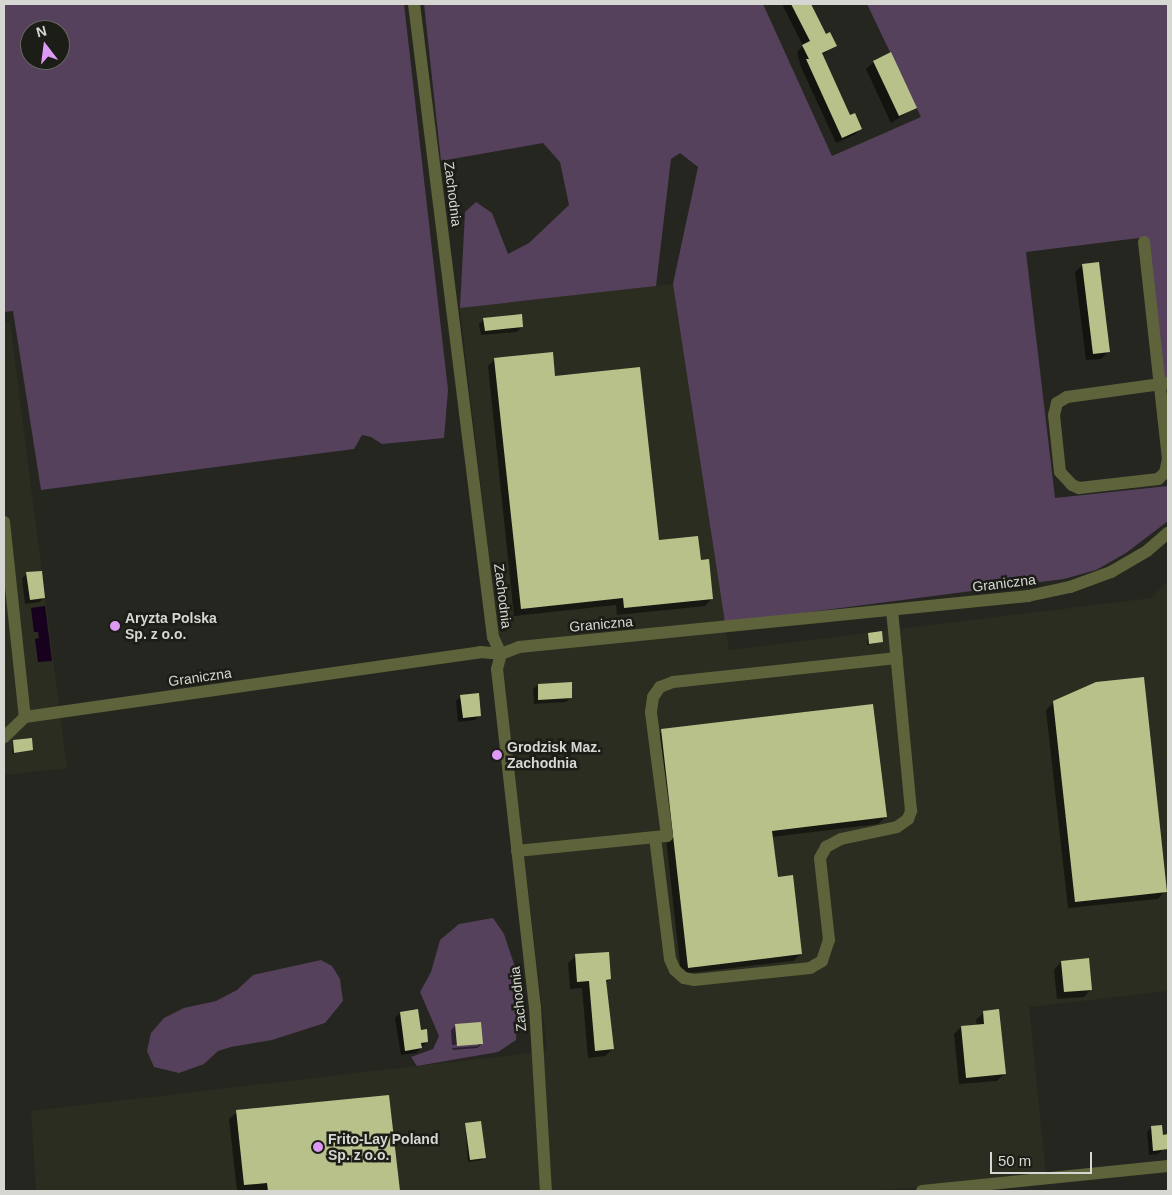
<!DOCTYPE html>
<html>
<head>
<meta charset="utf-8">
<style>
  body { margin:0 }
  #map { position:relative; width:1172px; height:1195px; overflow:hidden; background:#25261f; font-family:Arial,sans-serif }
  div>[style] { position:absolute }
  .built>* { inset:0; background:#2b2d20 }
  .green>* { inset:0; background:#55415b }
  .water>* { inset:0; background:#18001f }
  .shadow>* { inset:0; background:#0007 }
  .building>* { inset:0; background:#b9c18b }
  .minor>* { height:12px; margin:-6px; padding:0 6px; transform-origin:6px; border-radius:6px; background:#5e633b }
  .dots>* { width:14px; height:14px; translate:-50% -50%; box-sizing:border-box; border:2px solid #1b1d16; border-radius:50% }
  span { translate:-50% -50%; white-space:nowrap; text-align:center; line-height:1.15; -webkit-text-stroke:5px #1b1d16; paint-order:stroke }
  .street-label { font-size:14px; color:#d6d7d2 }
  .poi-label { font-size:14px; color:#d6d7d2; font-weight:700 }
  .left { translate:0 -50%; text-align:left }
  .frame { position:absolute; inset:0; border:5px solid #d6d7d2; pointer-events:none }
  .north { position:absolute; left:20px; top:20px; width:50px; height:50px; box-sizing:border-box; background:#1b1d16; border:1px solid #666761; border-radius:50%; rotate:345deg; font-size:14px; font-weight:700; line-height:20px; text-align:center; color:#d6d7d2 }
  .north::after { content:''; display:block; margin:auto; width:18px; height:22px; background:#dd99f3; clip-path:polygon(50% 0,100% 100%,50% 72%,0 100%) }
  .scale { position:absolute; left:990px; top:1152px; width:102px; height:22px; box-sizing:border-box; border:2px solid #d6d7d2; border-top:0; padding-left:6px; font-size:15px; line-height:18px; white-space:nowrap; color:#d6d7d2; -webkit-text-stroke:4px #1b1d16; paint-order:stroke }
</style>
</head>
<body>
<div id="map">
  <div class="built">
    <i style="clip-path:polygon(673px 284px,729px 650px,1151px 598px,1168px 581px,1168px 991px,1029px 1007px,1046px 1177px,869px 1191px,36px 1191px,31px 1111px,547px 1051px,460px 308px)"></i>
    <i style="clip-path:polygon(10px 322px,67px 768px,4px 775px,4px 323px)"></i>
  </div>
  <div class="green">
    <i style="clip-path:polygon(evenodd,4px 4px,404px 4px,448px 390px,444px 438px,382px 444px,371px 437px,362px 435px,354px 449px,41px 490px,13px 311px,4px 312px,4px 4px,30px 30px,60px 30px,60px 60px,30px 60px,30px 30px)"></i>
    <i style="clip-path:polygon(424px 4px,763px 4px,832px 156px,921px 117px,867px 4px,1168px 4px,1168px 380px,1164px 380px,1147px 237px,1026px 252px,1055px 498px,1168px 486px,1168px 521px,1126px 553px,1096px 570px,1064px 579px,725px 623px,673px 284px,698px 167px,680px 153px,671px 159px,656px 286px,460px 308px,465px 212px,476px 202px,492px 213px,508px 254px,529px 243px,569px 205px,560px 162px,543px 143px,441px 161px)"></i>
    <i style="clip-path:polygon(493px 918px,504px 934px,515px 967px,519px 994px,516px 1040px,498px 1052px,417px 1066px,411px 1057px,433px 1049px,439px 1036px,420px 992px,431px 972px,440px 940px,459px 924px)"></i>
    <i style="clip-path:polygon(321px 960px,332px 966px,340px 979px,343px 1001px,325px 1023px,272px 1040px,231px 1047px,218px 1051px,204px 1064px,179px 1073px,154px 1067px,147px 1051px,151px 1033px,164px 1018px,184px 1008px,216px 1001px,237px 990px,253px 975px)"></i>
  </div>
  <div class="water">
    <i style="clip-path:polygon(45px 606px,52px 661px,38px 662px,35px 639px,39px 638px,38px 632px,34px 632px,31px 608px)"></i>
  </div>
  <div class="shadow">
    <i style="clip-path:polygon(782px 4px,810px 4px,826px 35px,835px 46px,822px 55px,849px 116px,861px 128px,854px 135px,836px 143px,801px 67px,797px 52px,803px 46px)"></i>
    <i style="clip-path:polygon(874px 62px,916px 107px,891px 123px,866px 69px)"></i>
    <i style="clip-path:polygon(1083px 265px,1109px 351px,1101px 359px,1086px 360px,1075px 272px)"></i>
    <i style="clip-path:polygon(484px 319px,522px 327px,517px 332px,481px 335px,479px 324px)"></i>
    <i style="clip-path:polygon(495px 359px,554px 377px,658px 542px,700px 562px,712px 598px,705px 606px,617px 615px,616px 605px,514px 616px,488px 366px)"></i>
    <i style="clip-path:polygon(27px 574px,44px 598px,39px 602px,25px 604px,22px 578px)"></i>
    <i style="clip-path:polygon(868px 634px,882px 642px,867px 645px)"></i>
    <i style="clip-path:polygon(538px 685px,571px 697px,566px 702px,534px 704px,533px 689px)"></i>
    <i style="clip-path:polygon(461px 696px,480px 715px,475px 720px,458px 722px,456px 701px)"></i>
    <i style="clip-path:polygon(1054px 702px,1165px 891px,1158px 899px,1068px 908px,1046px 710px)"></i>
    <i style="clip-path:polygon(662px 731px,886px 817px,878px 824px,772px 837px,777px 879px,801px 954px,793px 961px,681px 974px,655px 738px)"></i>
    <i style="clip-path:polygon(13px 741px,32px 750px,12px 754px)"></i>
    <i style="clip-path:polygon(576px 956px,610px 979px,605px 983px,613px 1049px,605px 1056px,588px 1058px,582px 988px,570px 989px,568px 963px)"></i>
    <i style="clip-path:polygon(1061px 962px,1091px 989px,1084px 997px,1057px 999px,1054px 970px)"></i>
    <i style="clip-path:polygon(984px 1012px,1005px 1073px,997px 1081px,959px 1084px,954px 1034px,961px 1027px,977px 1026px,976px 1020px)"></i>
    <i style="clip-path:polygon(400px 1013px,427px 1042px,416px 1053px,401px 1055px,395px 1018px)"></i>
    <i style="clip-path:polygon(456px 1025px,482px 1044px,477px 1048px,453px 1050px,452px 1048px,478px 1046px,478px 1043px,452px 1045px,451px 1030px)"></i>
    <i style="clip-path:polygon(388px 1096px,399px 1191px,237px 1191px,229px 1119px,237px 1112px)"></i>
    <i style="clip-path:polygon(465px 1124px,484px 1158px,482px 1160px,468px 1162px)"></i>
    <i style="clip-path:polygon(1152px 1127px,1163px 1149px,1158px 1154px,1149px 1155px,1147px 1132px)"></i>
  </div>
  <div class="building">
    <i style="clip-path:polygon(791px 4px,811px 4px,826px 34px,830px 32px,837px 46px,822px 53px,850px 115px,855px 113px,862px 129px,842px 138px,806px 59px,809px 59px,802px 45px,810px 41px)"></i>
    <i style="clip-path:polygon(891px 52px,917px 108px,899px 116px,873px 61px)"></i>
    <i style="clip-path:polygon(1099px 262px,1110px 352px,1093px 354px,1082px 264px)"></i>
    <i style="clip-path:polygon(522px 314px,523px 327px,485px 331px,483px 318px)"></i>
    <i style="clip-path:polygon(553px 352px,555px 376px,640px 367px,659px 540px,698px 536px,701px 560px,709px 559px,713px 599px,624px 608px,623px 598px,521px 609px,494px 358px)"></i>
    <i style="clip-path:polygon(42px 571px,45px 598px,30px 600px,26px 572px)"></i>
    <i style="clip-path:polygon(882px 631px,883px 642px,869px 644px,868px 633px)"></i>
    <i style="clip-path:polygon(1144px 677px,1167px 892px,1075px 902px,1053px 701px,1096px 682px)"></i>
    <i style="clip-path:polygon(572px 682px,572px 698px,538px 700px,538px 684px)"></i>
    <i style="clip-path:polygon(479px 693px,481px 716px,463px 718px,460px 695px)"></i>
    <i style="clip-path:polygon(873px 704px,887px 817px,772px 831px,778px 877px,793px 875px,802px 954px,688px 968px,661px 729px)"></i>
    <i style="clip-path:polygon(32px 738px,33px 750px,14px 753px,13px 740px)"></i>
    <i style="clip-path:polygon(609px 952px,611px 979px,606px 980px,614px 1049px,595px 1051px,589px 981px,577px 982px,575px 954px)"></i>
    <i style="clip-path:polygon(1089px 958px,1092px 990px,1064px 992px,1061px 961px)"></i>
    <i style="clip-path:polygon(418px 1009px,421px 1030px,427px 1029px,428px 1042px,421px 1043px,422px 1048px,405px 1051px,400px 1012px)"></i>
    <i style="clip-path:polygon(999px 1009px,1006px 1074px,966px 1078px,961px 1026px,984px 1024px,983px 1011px)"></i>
    <i style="clip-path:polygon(481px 1022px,483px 1044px,457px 1046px,455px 1024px)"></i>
    <i style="clip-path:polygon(389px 1095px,400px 1191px,268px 1191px,267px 1183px,244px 1185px,236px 1110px)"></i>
    <i style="clip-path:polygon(481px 1121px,486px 1158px,470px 1160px,465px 1123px)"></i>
    <i style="clip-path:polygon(1162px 1125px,1163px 1135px,1168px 1134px,1168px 1149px,1153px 1151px,1151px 1126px)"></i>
  </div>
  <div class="minor">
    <i style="left:414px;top:4px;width:638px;rotate:82.89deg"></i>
    <i style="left:493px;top:637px;width:19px;rotate:65deg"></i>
    <i style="left:1144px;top:242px;width:218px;rotate:83.7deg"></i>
    <i style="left:1168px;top:383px;width:102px;rotate:172.1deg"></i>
    <i style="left:1067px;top:397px;width:12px;rotate:149deg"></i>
    <i style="left:1057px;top:403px;width:12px;rotate:104deg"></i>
    <i style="left:1054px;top:415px;width:57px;rotate:84deg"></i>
    <i style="left:1060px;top:472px;width:18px;rotate:47deg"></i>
    <i style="left:1072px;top:485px;width:8px;rotate:23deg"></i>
    <i style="left:1079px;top:488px;width:80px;rotate:-6.5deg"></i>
    <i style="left:1158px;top:479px;width:9px;rotate:-41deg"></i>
    <i style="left:1165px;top:473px;width:14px;rotate:-78deg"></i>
    <i style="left:4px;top:522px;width:196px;rotate:83.9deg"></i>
    <i style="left:25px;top:717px;width:29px;rotate:136deg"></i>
    <i style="left:501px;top:654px;width:16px;rotate:105deg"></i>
    <i style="left:497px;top:669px;width:340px;rotate:83.6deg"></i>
    <i style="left:535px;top:1007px;width:184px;rotate:86.6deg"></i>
    <i style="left:25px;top:717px;width:460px;rotate:-8.1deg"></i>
    <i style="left:480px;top:652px;width:21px;rotate:5deg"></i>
    <i style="left:501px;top:654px;width:19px;rotate:-21deg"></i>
    <i style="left:519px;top:647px;width:512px;rotate:-5.72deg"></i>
    <i style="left:1028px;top:596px;width:43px;rotate:-12.1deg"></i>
    <i style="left:1070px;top:587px;width:44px;rotate:-20.1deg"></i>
    <i style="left:1111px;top:572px;width:42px;rotate:-30.3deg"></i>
    <i style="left:1147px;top:551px;width:28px;rotate:-41deg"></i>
    <i style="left:655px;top:837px;width:12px;rotate:-5deg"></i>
    <i style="left:667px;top:836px;width:125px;rotate:-97.4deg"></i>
    <i style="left:651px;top:712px;width:15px;rotate:-82deg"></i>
    <i style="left:653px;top:697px;width:12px;rotate:-55deg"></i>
    <i style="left:660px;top:687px;width:14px;rotate:-21deg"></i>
    <i style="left:673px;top:682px;width:225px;rotate:-6.1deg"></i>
    <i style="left:517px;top:851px;width:139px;rotate:-5.8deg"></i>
    <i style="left:655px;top:837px;width:123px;rotate:83deg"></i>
    <i style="left:670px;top:959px;width:12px;rotate:66deg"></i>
    <i style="left:675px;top:970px;width:12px;rotate:42deg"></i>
    <i style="left:684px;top:978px;width:10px;rotate:11deg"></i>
    <i style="left:694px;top:980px;width:117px;rotate:-5.9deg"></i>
    <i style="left:810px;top:968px;width:14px;rotate:-30deg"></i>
    <i style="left:822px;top:961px;width:22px;rotate:-72deg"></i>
    <i style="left:829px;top:940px;width:82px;rotate:-96.3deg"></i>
    <i style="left:820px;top:858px;width:13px;rotate:-61deg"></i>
    <i style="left:826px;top:847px;width:17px;rotate:-28deg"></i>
    <i style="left:841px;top:839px;width:57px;rotate:-12.1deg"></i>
    <i style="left:897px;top:827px;width:14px;rotate:-36deg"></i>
    <i style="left:908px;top:819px;width:9px;rotate:-69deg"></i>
    <i style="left:911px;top:811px;width:202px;rotate:-95.4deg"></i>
    <i style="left:922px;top:1191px;width:247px;rotate:-5.8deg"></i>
  </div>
  <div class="dots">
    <i style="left:115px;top:626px;background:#dd99f3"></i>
    <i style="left:497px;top:755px;background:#dd99f3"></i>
    <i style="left:318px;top:1147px;background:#dd99f3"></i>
  </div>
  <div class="street-label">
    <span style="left:453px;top:194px;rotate:83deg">Zachodnia</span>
    <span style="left:1004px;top:583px;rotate:-7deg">Graniczna</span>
    <span style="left:503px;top:596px;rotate:83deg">Zachodnia</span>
    <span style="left:601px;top:624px;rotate:-5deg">Graniczna</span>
    <span style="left:200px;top:677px;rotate:-8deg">Graniczna</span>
    <span style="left:518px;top:999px;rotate:-96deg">Zachodnia</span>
  </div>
  <div class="poi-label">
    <span class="left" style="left:125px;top:626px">Aryzta Polska<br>Sp. z o.o.</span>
    <span class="left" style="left:507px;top:755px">Grodzisk Maz.<br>Zachodnia</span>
    <span class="left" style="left:328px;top:1147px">Frito-Lay Poland<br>Sp. z o.o.</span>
  </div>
  <div class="frame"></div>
  <div class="north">N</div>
  <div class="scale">50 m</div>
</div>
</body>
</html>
